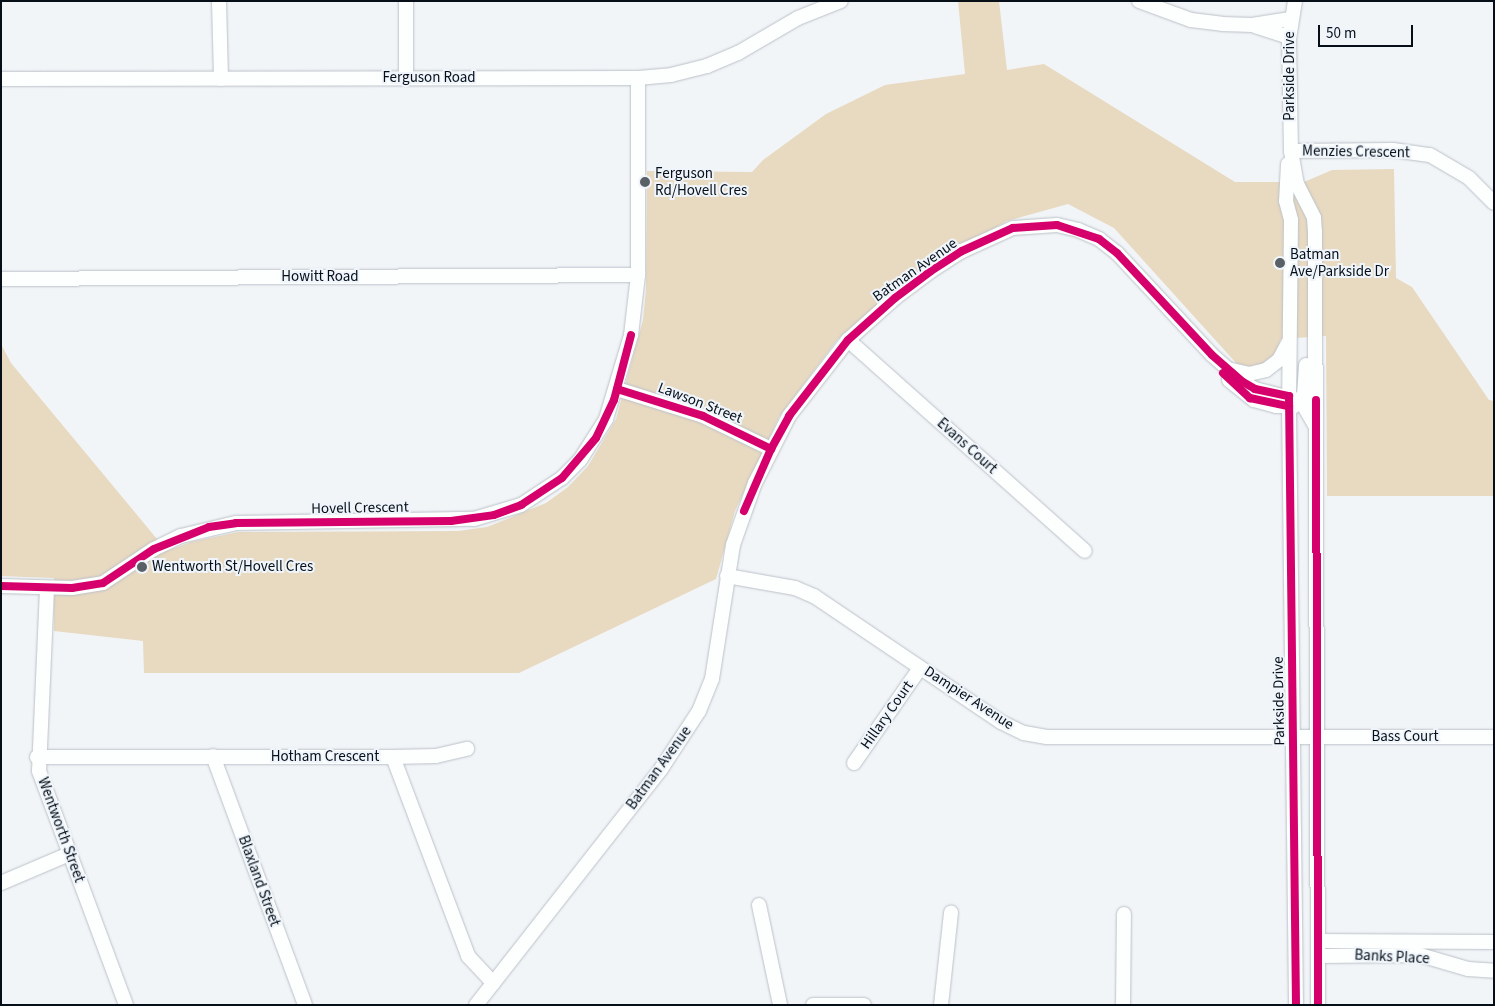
<!DOCTYPE html>
<html>
<head>
<meta charset="utf-8">
<style>
  body { margin:0 }
  #map { position:relative; width:1495px; height:1006px; overflow:hidden; background:#f2f5f8; font-family:"Source Sans 3",sans-serif }
  div>[style] { position:absolute }
  .green>* { inset:0; background:#e8d9c1 }
  .roads { filter:drop-shadow(0 0 1px #bbc1c8) drop-shadow(0 0 1px #bbc1c8) }
  .minor>* { height:14px; margin:-7px; padding:0 7px; transform-origin:7px; border-radius:7px; background:#fdfefe }
  .cycleway>* { height:8px; margin:-4px; padding:0 4px; transform-origin:4px; border-radius:4px; background:#d6006c }
  .dots>* { width:14px; height:14px; translate:-50% -50%; box-sizing:border-box; border:2px solid #eff5fb; border-radius:50% }
  span { translate:-50% -50%; white-space:nowrap; text-align:center; line-height:1.15; -webkit-text-stroke:4px #eff5fb; paint-order:stroke }
  .street-label { font-size:15px; color:#060f18 }
  .poi-label { font-size:15px; color:#060f18 }
  .left { translate:0 -50%; text-align:left }
  .frame { position:absolute; inset:0; border:2px solid #060f18; pointer-events:none }
  .scale { position:absolute; left:1318px; top:25px; width:95px; height:22px; box-sizing:border-box; border:2px solid #060f18; border-top:0; padding-left:6px; font-size:15px; line-height:18px; white-space:nowrap; color:#060f18; -webkit-text-stroke:4px #eff5fb; paint-order:stroke }
</style>
</head>
<body>
<div id="map">
  <div class="green">
    <i style="clip-path:polygon(958px 1px,999px 1px,1007px 70px,1044px 64px,1235px 182px,1304px 182px,1332px 170px,1394px 169px,1396px 278px,1412px 287px,1489px 400px,1494px 401px,1494px 496px,1327px 496px,1326px 336px,1281px 339px,1274px 357px,1263px 366px,1249px 368px,1237px 364px,1114px 228px,1068px 204px,1007px 221px,909px 277px,837px 340px,779px 417px,735px 511px,716px 579px,519px 673px,144px 673px,143px 641px,54px 631px,54px 578px,1px 576px,1px 344px,11px 363px,167px 551px,191px 542px,238px 532px,458px 531px,487px 527px,546px 503px,568px 487px,588px 466px,616px 419px,643px 320px,646px 289px,647px 171px,752px 172px,763px 160px,826px 114px,885px 85px,965px 74px)"></i>
  </div>
  <div class="roads">
    <div class="minor">
      <i style="left:219px;top:1px;width:78px;rotate:88.5deg"></i>
      <i style="left:406px;top:1px;width:77px;rotate:90deg"></i>
      <i style="left:1139px;top:1px;width:55px;rotate:20.1deg"></i>
      <i style="left:1191px;top:20px;width:31px;rotate:7deg"></i>
      <i style="left:1222px;top:24px;width:30px;rotate:2deg"></i>
      <i style="left:1252px;top:25px;width:39px;rotate:-9deg"></i>
      <i style="left:1295px;top:1px;width:36px;rotate:99deg"></i>
      <i style="left:1289px;top:37px;width:114px;rotate:89deg"></i>
      <i style="left:1291px;top:151px;width:34px;rotate:80deg"></i>
      <i style="left:1297px;top:184px;width:38px;rotate:63deg"></i>
      <i style="left:1314px;top:218px;width:14px;rotate:86deg"></i>
      <i style="left:1315px;top:232px;width:773px;rotate:89.78deg"></i>
      <i style="left:1255px;top:26px;width:36px;rotate:18deg"></i>
      <i style="left:1px;top:79px;width:637px;rotate:-0.09deg"></i>
      <i style="left:638px;top:78px;width:33px;rotate:-5deg"></i>
      <i style="left:671px;top:75px;width:37px;rotate:-14deg"></i>
      <i style="left:707px;top:66px;width:34px;rotate:-23deg"></i>
      <i style="left:738px;top:53px;width:69px;rotate:-30.3deg"></i>
      <i style="left:798px;top:18px;width:46px;rotate:-21.6deg"></i>
      <i style="left:1291px;top:151px;width:102px;rotate:-0.6deg"></i>
      <i style="left:1393px;top:150px;width:37px;rotate:8deg"></i>
      <i style="left:1430px;top:155px;width:45px;rotate:30.5deg"></i>
      <i style="left:1469px;top:178px;width:35px;rotate:45deg"></i>
      <i style="left:1288px;top:164px;width:37px;rotate:93deg"></i>
      <i style="left:1286px;top:201px;width:20px;rotate:75deg"></i>
      <i style="left:1291px;top:220px;width:186px;rotate:90.6deg"></i>
      <i style="left:1289px;top:406px;width:599px;rotate:89.33deg"></i>
      <i style="left:1px;top:279px;width:637px;rotate:-0.36deg"></i>
      <i style="left:848px;top:340px;width:317px;rotate:41.7deg"></i>
      <i style="left:1232px;top:370px;width:17px;rotate:13deg"></i>
      <i style="left:1249px;top:374px;width:17px;rotate:-13deg"></i>
      <i style="left:1266px;top:370px;width:16px;rotate:-38deg"></i>
      <i style="left:1279px;top:360px;width:19px;rotate:-62deg"></i>
      <i style="left:1229px;top:380px;width:32px;rotate:39deg"></i>
      <i style="left:1254px;top:400px;width:23px;rotate:15deg"></i>
      <i style="left:1276px;top:406px;width:18px"></i>
      <i style="left:1294px;top:406px;width:15px;rotate:-48deg"></i>
      <i style="left:1304px;top:395px;width:30px;rotate:-86deg"></i>
      <i style="left:617px;top:389px;width:90px;rotate:17.4deg"></i>
      <i style="left:703px;top:416px;width:76px;rotate:25.9deg"></i>
      <i style="left:727px;top:576px;width:69px;rotate:10deg"></i>
      <i style="left:795px;top:588px;width:21px;rotate:23deg"></i>
      <i style="left:814px;top:596px;width:225px;rotate:34deg"></i>
      <i style="left:1001px;top:722px;width:25px;rotate:26deg"></i>
      <i style="left:1024px;top:733px;width:23px;rotate:10deg"></i>
      <i style="left:1047px;top:737px;width:447px"></i>
      <i style="left:1px;top:586px;width:71px;rotate:1.6deg"></i>
      <i style="left:72px;top:588px;width:31px;rotate:-9deg"></i>
      <i style="left:103px;top:583px;width:61px;rotate:-33.7deg"></i>
      <i style="left:154px;top:549px;width:30px;rotate:-26deg"></i>
      <i style="left:181px;top:536px;width:57px;rotate:-13.3deg"></i>
      <i style="left:236px;top:523px;width:238px;rotate:-1deg"></i>
      <i style="left:474px;top:519px;width:49px;rotate:-16.6deg"></i>
      <i style="left:521px;top:505px;width:49px;rotate:-33.4deg"></i>
      <i style="left:562px;top:478px;width:25px;rotate:-45deg"></i>
      <i style="left:580px;top:460px;width:49px;rotate:-57.6deg"></i>
      <i style="left:606px;top:419px;width:88px;rotate:-73.4deg"></i>
      <i style="left:631px;top:335px;width:60px;rotate:-83.3deg"></i>
      <i style="left:638px;top:275px;width:197px;rotate:-90deg"></i>
      <i style="left:47px;top:588px;width:183px;rotate:92.5deg"></i>
      <i style="left:39px;top:771px;width:250px;rotate:69.6deg"></i>
      <i style="left:213px;top:756px;width:265px;rotate:69.7deg"></i>
      <i style="left:37px;top:757px;width:356px"></i>
      <i style="left:393px;top:757px;width:43px;rotate:-1.3deg"></i>
      <i style="left:436px;top:756px;width:32px;rotate:-13deg"></i>
      <i style="left:393px;top:757px;width:213px;rotate:69.3deg"></i>
      <i style="left:468px;top:956px;width:37px;rotate:47deg"></i>
      <i style="left:854px;top:763px;width:116px;rotate:-55.2deg"></i>
      <i style="left:1px;top:883px;width:74px;rotate:-23.1deg"></i>
      <i style="left:759px;top:905px;width:102px;rotate:78.1deg"></i>
      <i style="left:1318px;top:941px;width:176px;rotate:0.3deg"></i>
      <i style="left:1318px;top:956px;width:102px;rotate:-0.6deg"></i>
      <i style="left:1420px;top:955px;width:50px;rotate:16.3deg"></i>
      <i style="left:1468px;top:969px;width:26px;rotate:4deg"></i>
      <i style="left:476px;top:1005px;width:300px;rotate:-51.9deg"></i>
      <i style="left:661px;top:769px;width:69px;rotate:-56.8deg"></i>
      <i style="left:699px;top:711px;width:35px;rotate:-68deg"></i>
      <i style="left:712px;top:679px;width:136px;rotate:-81.1deg"></i>
      <i style="left:733px;top:545px;width:66px;rotate:-70.5deg"></i>
      <i style="left:755px;top:483px;width:75px;rotate:-63.1deg"></i>
      <i style="left:789px;top:416px;width:96px;rotate:-52.2deg"></i>
      <i style="left:848px;top:340px;width:63px;rotate:-41.8deg"></i>
      <i style="left:895px;top:298px;width:45px;rotate:-36.9deg"></i>
      <i style="left:931px;top:271px;width:37px;rotate:-33deg"></i>
      <i style="left:962px;top:251px;width:56px;rotate:-24.3deg"></i>
      <i style="left:1013px;top:228px;width:44px;rotate:-3.9deg"></i>
      <i style="left:1057px;top:225px;width:22px;rotate:13deg"></i>
      <i style="left:1078px;top:230px;width:23px;rotate:23deg"></i>
      <i style="left:1099px;top:239px;width:23px;rotate:38deg"></i>
      <i style="left:1117px;top:253px;width:139px;rotate:47deg"></i>
      <i style="left:1212px;top:355px;width:41px;rotate:41.1deg"></i>
      <i style="left:1243px;top:382px;width:14px;rotate:30deg"></i>
      <i style="left:1255px;top:389px;width:48px;rotate:14.6deg"></i>
      <i style="left:1301px;top:401px;width:30px;rotate:60deg"></i>
      <i style="left:813px;top:1005px;width:51px"></i>
      <i style="left:941px;top:1005px;width:93px;rotate:-83.8deg"></i>
      <i style="left:1123px;top:1005px;width:91px;rotate:-89.4deg"></i>
    </div>
  </div>
  <div class="cycleway">
    <i style="left:1223px;top:373px;width:37px;rotate:43deg"></i>
    <i style="left:1250px;top:398px;width:40px;rotate:12deg"></i>
    <i style="left:617px;top:389px;width:90px;rotate:17.4deg"></i>
    <i style="left:703px;top:416px;width:76px;rotate:25.9deg"></i>
    <i style="left:1316px;top:400px;width:605px;rotate:89.81deg"></i>
    <i style="left:744px;top:511px;width:68px;rotate:-66.5deg"></i>
    <i style="left:771px;top:449px;width:38px;rotate:-61deg"></i>
    <i style="left:789px;top:416px;width:96px;rotate:-52.2deg"></i>
    <i style="left:848px;top:340px;width:63px;rotate:-41.8deg"></i>
    <i style="left:895px;top:298px;width:45px;rotate:-36.9deg"></i>
    <i style="left:931px;top:271px;width:37px;rotate:-33deg"></i>
    <i style="left:962px;top:251px;width:56px;rotate:-24.3deg"></i>
    <i style="left:1013px;top:228px;width:44px;rotate:-3.9deg"></i>
    <i style="left:1057px;top:225px;width:44px;rotate:18.4deg"></i>
    <i style="left:1099px;top:239px;width:23px;rotate:38deg"></i>
    <i style="left:1117px;top:253px;width:139px;rotate:47deg"></i>
    <i style="left:1212px;top:355px;width:41px;rotate:41.1deg"></i>
    <i style="left:1243px;top:382px;width:14px;rotate:30deg"></i>
    <i style="left:1255px;top:389px;width:35px;rotate:12deg"></i>
    <i style="left:1289px;top:396px;width:609px;rotate:89.34deg"></i>
    <i style="left:1px;top:586px;width:71px;rotate:1.6deg"></i>
    <i style="left:72px;top:588px;width:31px;rotate:-9deg"></i>
    <i style="left:103px;top:583px;width:61px;rotate:-33.7deg"></i>
    <i style="left:154px;top:549px;width:59px;rotate:-21.8deg"></i>
    <i style="left:209px;top:527px;width:27px;rotate:-8deg"></i>
    <i style="left:236px;top:523px;width:215px;rotate:-0.5deg"></i>
    <i style="left:451px;top:521px;width:43px;rotate:-7.9deg"></i>
    <i style="left:494px;top:515px;width:29px;rotate:-20deg"></i>
    <i style="left:521px;top:505px;width:49px;rotate:-33.4deg"></i>
    <i style="left:562px;top:478px;width:52px;rotate:-49.6deg"></i>
    <i style="left:596px;top:438px;width:42px;rotate:-64.7deg"></i>
    <i style="left:614px;top:400px;width:67px;rotate:-75.3deg"></i>
  </div>
  <div class="dots">
    <i style="left:645px;top:182px;background:#596066"></i>
    <i style="left:1280px;top:263px;background:#596066"></i>
    <i style="left:142px;top:567px;background:#596066"></i>
  </div>
  <div class="street-label">
    <span style="left:1290px;top:76px;rotate:-90deg">Parkside Drive</span>
    <span style="left:429px;top:78px">Ferguson Road</span>
    <span style="left:1356px;top:152px;rotate:1deg">Menzies Crescent</span>
    <span style="left:915px;top:270px;rotate:-35deg">Batman Avenue</span>
    <span style="left:320px;top:277px">Howitt Road</span>
    <span style="left:700px;top:403px;rotate:21deg">Lawson Street</span>
    <span style="left:967px;top:446px;rotate:42deg">Evans Court</span>
    <span style="left:360px;top:508px;rotate:-1deg">Hovell Crescent</span>
    <span style="left:969px;top:698px;rotate:33deg">Dampier Avenue</span>
    <span style="left:1279px;top:701px;rotate:-91deg">Parkside Drive</span>
    <span style="left:887px;top:715px;rotate:-55deg">Hillary Court</span>
    <span style="left:1405px;top:737px">Bass Court</span>
    <span style="left:325px;top:757px">Hotham Crescent</span>
    <span style="left:659px;top:768px;rotate:-54deg">Batman Avenue</span>
    <span style="left:61px;top:830px;rotate:70deg">Wentworth Street</span>
    <span style="left:259px;top:881px;rotate:70deg">Blaxland Street</span>
    <span style="left:1392px;top:957px;rotate:3deg">Banks Place</span>
  </div>
  <div class="poi-label">
    <span class="left" style="left:655px;top:182px">Ferguson<br>Rd/Hovell Cres</span>
    <span class="left" style="left:1290px;top:263px">Batman<br>Ave/Parkside Dr</span>
    <span class="left" style="left:152px;top:567px">Wentworth St/Hovell Cres</span>
  </div>
  <div class="frame"></div>
  <div class="scale">50 m</div>
</div>
</body>
</html>
